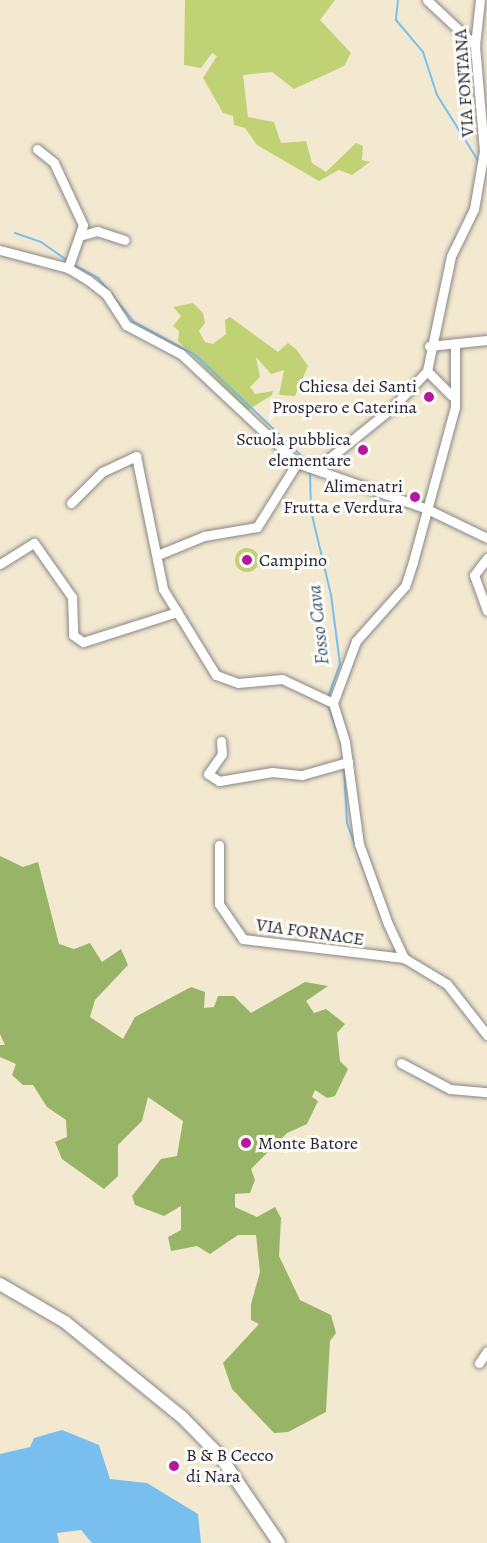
<!DOCTYPE html>
<html>
<head>
<meta charset="utf-8">
<style>
  body { margin:0 }
  #map { position:relative; width:487px; height:1543px; overflow:hidden; background:#f3e9d1; font-family:Alegreya,serif }
  div>[style] { position:absolute }
  .green>* { inset:0; background:#c1d275 }
  .round { border-radius:50% }
  .forest>* { inset:0; background:#98b466 }
  .water>* { inset:0; background:#78bff0 }
  .stream>* { height:2px; margin:-1px; padding:0 1px; transform-origin:1px; border-radius:1px; background:#78bff0 }
  .roads { filter:drop-shadow(0 0 2px #8a8686) drop-shadow(0 0 2px #8a8686) }
  .minor>* { height:9px; margin:-4.5px; padding:0 4.5px; transform-origin:4.5px; border-radius:4.5px; background:#fff }
  .major>* { height:12px; margin:-6px; padding:0 6px; transform-origin:6px; border-radius:6px; background:#fff }
  .dots>* { width:16px; height:16px; translate:-50% -50%; box-sizing:border-box; border:3px solid #fdfcf7; border-radius:50% }
  span { translate:-50% -50%; white-space:nowrap; text-align:center; line-height:1.15; -webkit-text-stroke:6px #fdfcf7; paint-order:stroke }
  .street-label { font-size:18px; color:#22223b }
  .poi-label { font-size:18px; color:#22223b }
  .right { translate:-100% -50%; text-align:right }
  .left { translate:0 -50%; text-align:left }
  .water-label { font-size:20px; color:#40597a; font-style:italic }
</style>
</head>
<body>
<div id="map">
  <div class="green">
    <i style="clip-path:polygon(185px 0,335px 0,320px 20px,351px 53px,344px 66px,294px 89px,272px 72px,243px 75px,248px 117px,274px 122px,281px 143px,306px 141px,312px 163px,326px 172px,356px 143px,363px 146px,362px 160px,370px 162px,352px 175px,339px 170px,319px 181px,257px 145px,245px 128px,234px 125px,233px 116px,223px 113px,203px 78px,217px 56px,212px 53px,201px 68px,184px 65px)"></i>
    <i style="clip-path:polygon(193px 303px,203px 313px,205px 323px,199px 331px,205px 342px,213px 344px,226px 334px,225px 320px,230px 317px,278px 352px,288px 343px,296px 349px,308px 366px,295px 396px,279px 395px,284px 370px,271px 374px,256px 357px,260px 377px,250px 387px,255px 394px,273px 391px,272px 395px,248px 410px,178px 341px,179px 331px,173px 326px,181px 316px,173px 307px)"></i>
    <i class="round" style="left:235px;top:548px;width:24px;height:24px"></i>
  </div>
  <div class="forest">
    <i style="clip-path:polygon(0 856px,23px 867px,38px 862px,59px 944px,74px 949px,90px 943px,102px 962px,121px 949px,128px 965px,95px 1000px,90px 1017px,123px 1039px,135px 1017px,191px 987px,205px 992px,204px 1008px,214px 1007px,218px 996px,234px 996px,251px 1013px,305px 982px,328px 986px,306px 1001px,314px 1013px,326px 1009px,345px 1024px,337px 1033px,340px 1061px,348px 1069px,335px 1096px,327px 1098px,315px 1090px,312px 1097px,318px 1101px,307px 1124px,287px 1133px,251px 1169px,255px 1180px,250px 1193px,235px 1194px,235px 1207px,257px 1217px,275px 1207px,281px 1218px,279px 1256px,300px 1300px,331px 1315px,336px 1333px,330px 1341px,326px 1412px,288px 1432px,274px 1433px,232px 1389px,223px 1363px,259px 1324px,251px 1320px,251px 1304px,260px 1272px,256px 1235px,238px 1235px,210px 1254px,197px 1246px,171px 1251px,168px 1237px,181px 1230px,181px 1206px,164px 1216px,135px 1205px,132px 1196px,161px 1159px,177px 1156px,183px 1121px,148px 1097px,142px 1121px,118px 1145px,118px 1176px,104px 1189px,62px 1159px,55px 1142px,67px 1137px,66px 1120px,47px 1107px,33px 1085px,23px 1085px,12px 1075px,16px 1064px,0 1057px,0 1045px,5px 1045px,0 1034px)"></i>
  </div>
  <div class="water">
    <i style="clip-path:polygon(62px 1430px,99px 1445px,110px 1479px,147px 1483px,198px 1514px,201px 1543px,92px 1543px,81px 1530px,57px 1533px,59px 1543px,0 1543px,0 1454px,30px 1447px,34px 1438px)"></i>
  </div>
  <div class="stream">
    <i style="left:398px;top:0;width:20px;rotate:96deg"></i>
    <i style="left:396px;top:20px;width:42px;rotate:49.8deg"></i>
    <i style="left:423px;top:52px;width:45px;rotate:72deg"></i>
    <i style="left:437px;top:95px;width:79px;rotate:57.9deg"></i>
    <i style="left:15px;top:233px;width:28px;rotate:19deg"></i>
    <i style="left:41px;top:242px;width:33px;rotate:35deg"></i>
    <i style="left:72px;top:264px;width:30px;rotate:28deg"></i>
    <i style="left:98px;top:278px;width:57px;rotate:50.7deg"></i>
    <i style="left:134px;top:322px;width:72px;rotate:28.4deg"></i>
    <i style="left:197px;top:356px;width:153px;rotate:43.7deg"></i>
    <i style="left:310px;top:471px;width:40px;rotate:88.6deg"></i>
    <i style="left:311px;top:511px;width:86px;rotate:76.6deg"></i>
    <i style="left:331px;top:595px;width:70px;rotate:82.6deg"></i>
    <i style="left:340px;top:664px;width:35px;rotate:110deg"></i>
    <i style="left:328px;top:705px;width:28px;rotate:71deg"></i>
    <i style="left:344px;top:766px;width:57px;rotate:87deg"></i>
    <i style="left:347px;top:823px;width:116px;rotate:69.8deg"></i>
  </div>
  <div class="roads">
    <div class="minor">
      <i style="left:427px;top:0;width:66px;rotate:43.2deg"></i>
      <i style="left:37px;top:149px;width:22px;rotate:39deg"></i>
      <i style="left:54px;top:163px;width:68px;rotate:64.9deg"></i>
      <i style="left:83px;top:225px;width:46px;rotate:109.2deg"></i>
      <i style="left:83px;top:235px;width:15px;rotate:-16deg"></i>
      <i style="left:97px;top:231px;width:29px;rotate:18deg"></i>
      <i style="left:0;top:250px;width:70px;rotate:14.8deg"></i>
      <i style="left:68px;top:268px;width:23px;rotate:31deg"></i>
      <i style="left:88px;top:280px;width:23px;rotate:38deg"></i>
      <i style="left:106px;top:294px;width:37px;rotate:57deg"></i>
      <i style="left:126px;top:325px;width:62px;rotate:27.8deg"></i>
      <i style="left:181px;top:354px;width:159px;rotate:43.2deg"></i>
      <i style="left:297px;top:463px;width:136px;rotate:19.4deg"></i>
      <i style="left:425px;top:508px;width:69px;rotate:25.8deg"></i>
      <i style="left:429px;top:346px;width:58px;rotate:-5.9deg"></i>
      <i style="left:455px;top:346px;width:61px;rotate:90deg"></i>
      <i style="left:455px;top:407px;width:161px;rotate:105.2deg"></i>
      <i style="left:413px;top:562px;width:25px;rotate:108deg"></i>
      <i style="left:405px;top:586px;width:74px;rotate:131.7deg"></i>
      <i style="left:356px;top:641px;width:66px;rotate:110.4deg"></i>
      <i style="left:333px;top:703px;width:41px;rotate:72.9deg"></i>
      <i style="left:345px;top:742px;width:103px;rotate:82.2deg"></i>
      <i style="left:359px;top:844px;width:85px;rotate:70.1deg"></i>
      <i style="left:388px;top:924px;width:38px;rotate:65deg"></i>
      <i style="left:404px;top:958px;width:50px;rotate:31.2deg"></i>
      <i style="left:447px;top:984px;width:65px;rotate:51.9deg"></i>
      <i style="left:427px;top:371px;width:117px;rotate:-78.2deg"></i>
      <i style="left:451px;top:256px;width:52px;rotate:-63.9deg"></i>
      <i style="left:474px;top:209px;width:59px;rotate:-80.2deg"></i>
      <i style="left:484px;top:151px;width:106px;rotate:-94.9deg"></i>
      <i style="left:475px;top:45px;width:45px;rotate:-83.7deg"></i>
      <i style="left:427px;top:371px;width:35px;rotate:45deg"></i>
      <i style="left:316px;top:469px;width:99px;rotate:-38.8deg"></i>
      <i style="left:393px;top:407px;width:50px;rotate:-46.6deg"></i>
      <i style="left:71px;top:503px;width:44px;rotate:-45deg"></i>
      <i style="left:102px;top:472px;width:38px;rotate:-25deg"></i>
      <i style="left:136px;top:456px;width:136px;rotate:78.5deg"></i>
      <i style="left:163px;top:589px;width:101px;rotate:58.4deg"></i>
      <i style="left:216px;top:675px;width:23px;rotate:20deg"></i>
      <i style="left:238px;top:683px;width:44px;rotate:-5.2deg"></i>
      <i style="left:282px;top:679px;width:56px;rotate:25.2deg"></i>
      <i style="left:160px;top:554px;width:48px;rotate:-22.2deg"></i>
      <i style="left:204px;top:536px;width:54px;rotate:-9.6deg"></i>
      <i style="left:257px;top:527px;width:75px;rotate:-58deg"></i>
      <i style="left:487px;top:558px;width:21px;rotate:127deg"></i>
      <i style="left:474px;top:575px;width:38px;rotate:70deg"></i>
      <i style="left:0;top:564px;width:40px;rotate:-32deg"></i>
      <i style="left:34px;top:543px;width:66px;rotate:54.9deg"></i>
      <i style="left:72px;top:597px;width:38px;rotate:88deg"></i>
      <i style="left:73px;top:635px;width:12px;rotate:35deg"></i>
      <i style="left:83px;top:642px;width:99px;rotate:-17.7deg"></i>
      <i style="left:221px;top:741px;width:13px;rotate:86deg"></i>
      <i style="left:222px;top:754px;width:24px;rotate:125deg"></i>
      <i style="left:208px;top:774px;width:13px;rotate:32deg"></i>
      <i style="left:219px;top:781px;width:54px;rotate:-9.6deg"></i>
      <i style="left:272px;top:772px;width:30px;rotate:6deg"></i>
      <i style="left:302px;top:775px;width:48px;rotate:-15.8deg"></i>
      <i style="left:219px;top:845px;width:59px;rotate:90deg"></i>
      <i style="left:219px;top:904px;width:42px;rotate:55.6deg"></i>
      <i style="left:243px;top:939px;width:162px;rotate:6.7deg"></i>
      <i style="left:401px;top:1063px;width:55px;rotate:28deg"></i>
      <i style="left:450px;top:1089px;width:37px;rotate:5deg"></i>
      <i style="left:479px;top:1363px;width:14px;rotate:-56deg"></i>
    </div>
    <div class="major">
      <i style="left:0;top:1284px;width:75px;rotate:30.3deg"></i>
      <i style="left:65px;top:1322px;width:151px;rotate:39.1deg"></i>
      <i style="left:182px;top:1417px;width:54px;rotate:45.7deg"></i>
      <i style="left:220px;top:1456px;width:105px;rotate:55.9deg"></i>
    </div>
  </div>
  <div class="dots">
    <i style="left:429px;top:397px;background:#b5179e"></i>
    <i style="left:363px;top:450px;background:#b5179e"></i>
    <i style="left:415px;top:497px;background:#b5179e"></i>
    <i style="left:247px;top:560px;background:#b5179e"></i>
    <i style="left:246px;top:1143px;background:#b5179e"></i>
    <i style="left:174px;top:1466px;background:#b5179e"></i>
  </div>
  <div class="street-label">
    <span style="left:464px;top:83px;rotate:-94deg">VIA FONTANA</span>
    <span style="left:310px;top:932px;rotate:8deg">VIA FORNACE</span>
  </div>
  <div class="poi-label">
    <span class="right" style="left:417px;top:397px">Chiesa dei Santi<br>Prospero e Caterina</span>
    <span class="right" style="left:351px;top:450px">Scuola pubblica<br>elementare</span>
    <span class="right" style="left:403px;top:497px">Alimenatri<br>Frutta e Verdura</span>
    <span class="left" style="left:259px;top:560px">Campino</span>
    <span class="left" style="left:258px;top:1143px">Monte Batore</span>
    <span class="left" style="left:186px;top:1466px">B &amp; B Cecco<br>di Nara</span>
  </div>
  <div class="water-label">
    <span style="left:318px;top:625px;rotate:-96deg">Fosso Cava</span>
  </div>
</div>
</body>
</html>
